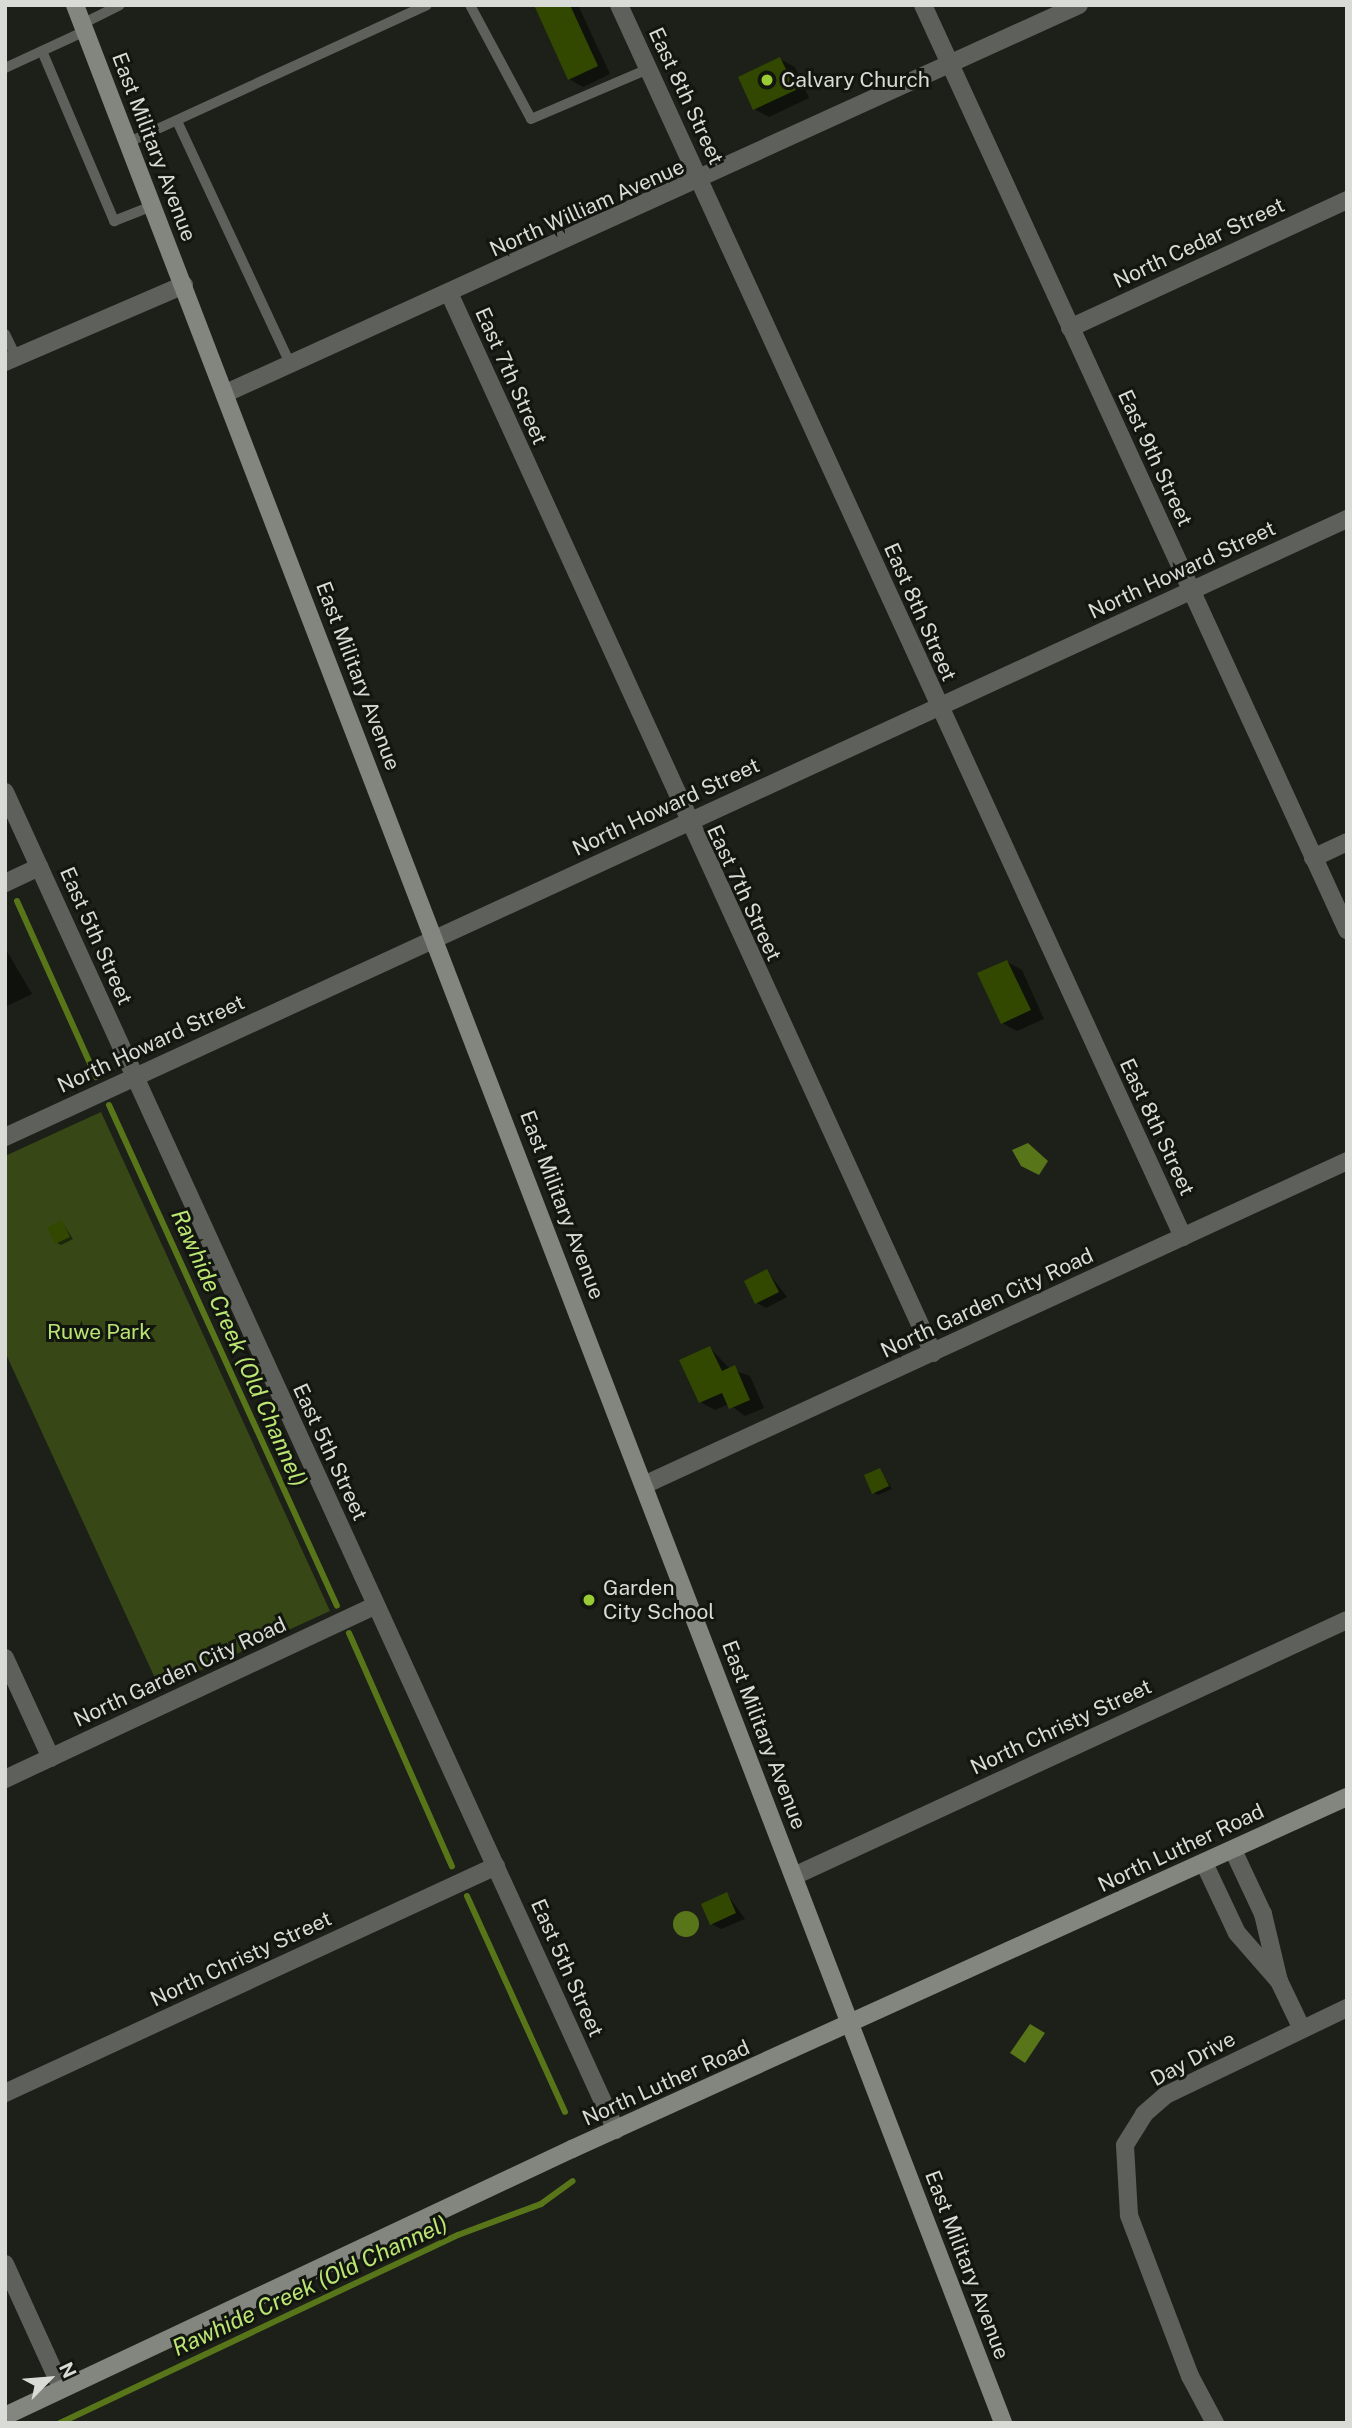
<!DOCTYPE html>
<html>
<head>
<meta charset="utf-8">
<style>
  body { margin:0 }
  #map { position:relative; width:1352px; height:2428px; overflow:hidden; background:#1c2018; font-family:"Public Sans",sans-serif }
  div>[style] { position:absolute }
  .green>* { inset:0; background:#374816 }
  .water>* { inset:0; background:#58751a }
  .round { border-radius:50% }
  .shadow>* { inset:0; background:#0007 }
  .stream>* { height:6px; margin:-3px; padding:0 3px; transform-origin:3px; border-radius:3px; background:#58751a }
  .building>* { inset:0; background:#324800 }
  .lane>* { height:10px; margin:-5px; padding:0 5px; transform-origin:5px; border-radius:5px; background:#5e605c }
  .street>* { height:18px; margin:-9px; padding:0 9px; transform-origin:9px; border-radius:9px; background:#5e605c }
  .secondary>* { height:18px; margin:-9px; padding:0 9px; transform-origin:9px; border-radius:9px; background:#83857f }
  .dots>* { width:19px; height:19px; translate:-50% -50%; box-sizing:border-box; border:4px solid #13160f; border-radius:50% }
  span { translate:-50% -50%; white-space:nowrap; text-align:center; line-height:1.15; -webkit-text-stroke:6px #13160f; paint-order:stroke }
  .poi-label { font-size:21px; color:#d9dbd6 }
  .left { translate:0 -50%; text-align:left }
  .street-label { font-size:21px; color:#d9dbd6 }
  .park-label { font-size:21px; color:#b9e471 }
  .water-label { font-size:23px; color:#bbe674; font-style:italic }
  .frame { position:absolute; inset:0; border:7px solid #d9dbd6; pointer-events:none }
  .north { position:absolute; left:14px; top:2344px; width:70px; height:70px; -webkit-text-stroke:5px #13160f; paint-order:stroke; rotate:65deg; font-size:19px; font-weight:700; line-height:28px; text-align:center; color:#d9dbd6 }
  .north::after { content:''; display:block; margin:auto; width:24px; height:32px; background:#d9dbd6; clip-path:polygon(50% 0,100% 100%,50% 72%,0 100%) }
</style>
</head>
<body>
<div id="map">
  <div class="green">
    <i style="clip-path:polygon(101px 1112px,330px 1611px,160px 1689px,5px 1352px,5px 1156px)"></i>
  </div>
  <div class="water">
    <i style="clip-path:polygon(1028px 1143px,1048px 1161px,1039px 1175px,1021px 1166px,1012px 1150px)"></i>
    <i class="round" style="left:673px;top:1911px;width:26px;height:26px"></i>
    <i style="clip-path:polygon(1030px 2024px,1045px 2033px,1025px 2063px,1010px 2053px)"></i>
  </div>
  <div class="shadow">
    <i style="clip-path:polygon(536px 5px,578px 5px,610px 74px,583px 87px,569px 79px)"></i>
    <i style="clip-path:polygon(780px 59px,795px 67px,809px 98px,769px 117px,754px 109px)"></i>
    <i style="clip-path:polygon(5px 948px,32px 994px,5px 1007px)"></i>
    <i style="clip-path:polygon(1007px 962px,1022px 970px,1044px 1019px,1017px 1031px,1002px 1023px)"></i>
    <i style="clip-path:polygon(62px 1222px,73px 1239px,61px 1245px,57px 1243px)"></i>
    <i style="clip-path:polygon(767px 1271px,787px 1297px,766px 1308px,757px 1303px)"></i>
    <i style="clip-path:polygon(710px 1348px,730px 1369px,750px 1376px,764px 1408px,745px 1416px,729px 1404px,715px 1410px,700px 1402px)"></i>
    <i style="clip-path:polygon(880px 1470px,892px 1489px,878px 1495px,874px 1493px)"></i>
    <i style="clip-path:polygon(727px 1894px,745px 1919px,721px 1929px,712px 1924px)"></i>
  </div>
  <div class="stream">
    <i style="left:17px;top:901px;width:193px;rotate:65.8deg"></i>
    <i style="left:109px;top:1105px;width:550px;rotate:65.53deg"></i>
    <i style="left:349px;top:1633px;width:255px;rotate:66.2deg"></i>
    <i style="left:467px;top:1896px;width:237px;rotate:65.6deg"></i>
    <i style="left:60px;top:2423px;width:440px;rotate:-25.3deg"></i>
    <i style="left:458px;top:2235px;width:89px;rotate:-20.5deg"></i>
    <i style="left:541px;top:2204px;width:39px;rotate:-36deg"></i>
  </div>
  <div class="building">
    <i style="clip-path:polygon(534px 5px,570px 5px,598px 66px,568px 80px)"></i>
    <i style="clip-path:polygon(780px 57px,796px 90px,753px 110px,738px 77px)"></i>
    <i style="clip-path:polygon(1007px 960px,1031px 1010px,1001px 1024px,977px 973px)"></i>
    <i style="clip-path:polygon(62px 1220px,70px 1237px,55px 1244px,47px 1227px)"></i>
    <i style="clip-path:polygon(767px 1269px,779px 1292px,755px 1304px,744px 1281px)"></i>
    <i style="clip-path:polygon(710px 1346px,722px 1371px,735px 1365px,750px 1400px,729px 1409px,722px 1393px,699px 1403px,679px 1360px)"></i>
    <i style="clip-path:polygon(880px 1468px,889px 1486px,872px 1494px,864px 1475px)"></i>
    <i style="clip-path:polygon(727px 1892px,736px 1913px,710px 1925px,701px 1904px)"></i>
  </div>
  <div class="lane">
    <i style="left:470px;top:5px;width:129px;rotate:61.8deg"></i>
    <i style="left:531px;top:119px;width:127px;rotate:-23.1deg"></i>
    <i style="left:82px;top:24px;width:42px;rotate:-26.6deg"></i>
    <i style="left:42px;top:51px;width:185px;rotate:67deg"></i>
    <i style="left:114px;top:221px;width:41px;rotate:-21.5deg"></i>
    <i style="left:5px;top:68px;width:88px;rotate:-24.8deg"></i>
    <i style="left:177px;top:121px;width:269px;rotate:65deg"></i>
    <i style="left:127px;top:143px;width:330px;rotate:-24.7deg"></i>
    <i style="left:5px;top:334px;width:25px;rotate:64deg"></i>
  </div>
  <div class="street">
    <i style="left:619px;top:5px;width:1355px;rotate:65.4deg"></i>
    <i style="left:923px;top:5px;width:1018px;rotate:65.37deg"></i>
    <i style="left:450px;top:295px;width:1163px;rotate:65.46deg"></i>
    <i style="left:1070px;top:328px;width:305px;rotate:-24.8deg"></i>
    <i style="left:5px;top:362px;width:195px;rotate:-23.3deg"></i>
    <i style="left:226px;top:393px;width:937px;rotate:-24.46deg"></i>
    <i style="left:5px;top:792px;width:1471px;rotate:65.46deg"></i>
    <i style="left:1313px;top:858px;width:38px;rotate:-25deg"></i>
    <i style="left:5px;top:883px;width:38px;rotate:-25deg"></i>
    <i style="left:5px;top:1137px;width:1477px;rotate:-24.73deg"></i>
    <i style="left:644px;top:1485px;width:774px;rotate:-24.74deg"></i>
    <i style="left:5px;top:1658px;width:110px;rotate:65.3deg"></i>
    <i style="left:5px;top:1779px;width:408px;rotate:-25.1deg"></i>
    <i style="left:1233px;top:1850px;width:71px;rotate:64.9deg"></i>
    <i style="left:1263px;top:1914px;width:69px;rotate:76.6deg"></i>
    <i style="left:1279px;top:1981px;width:53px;rotate:64.4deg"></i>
    <i style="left:1204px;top:1863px;width:77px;rotate:64.8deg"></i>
    <i style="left:1237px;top:1933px;width:64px;rotate:48.8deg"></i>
    <i style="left:794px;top:1876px;width:609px;rotate:-24.84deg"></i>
    <i style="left:5px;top:2093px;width:541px;rotate:-24.81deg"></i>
    <i style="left:5px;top:2264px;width:137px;rotate:65.5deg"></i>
    <i style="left:1215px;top:2423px;width:53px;rotate:-118deg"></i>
    <i style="left:1190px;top:2376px;width:172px;rotate:-110.8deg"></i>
    <i style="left:1129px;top:2215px;width:70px;rotate:-93.3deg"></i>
    <i style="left:1125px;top:2145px;width:36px;rotate:-58deg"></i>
    <i style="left:1144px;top:2114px;width:29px;rotate:-41deg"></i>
    <i style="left:1166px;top:2095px;width:201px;rotate:-25.7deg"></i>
  </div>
  <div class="secondary">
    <i style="left:75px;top:5px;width:2590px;rotate:69deg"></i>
    <i style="left:5px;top:2416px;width:627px;rotate:-25.22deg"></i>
    <i style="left:572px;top:2149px;width:851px;rotate:-24.43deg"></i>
  </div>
  <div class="dots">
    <i style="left:767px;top:80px;background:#9acb34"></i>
    <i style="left:589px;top:1600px;background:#9acb34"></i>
  </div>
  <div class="poi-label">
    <span class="left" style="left:781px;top:80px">Calvary Church</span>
    <span class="left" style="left:603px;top:1600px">Garden<br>City School</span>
  </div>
  <div class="street-label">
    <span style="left:686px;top:96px;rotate:65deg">East 8th Street</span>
    <span style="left:154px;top:147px;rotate:69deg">East Military Avenue</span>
    <span style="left:587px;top:208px;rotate:-24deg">North William Avenue</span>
    <span style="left:1199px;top:243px;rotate:-25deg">North Cedar Street</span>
    <span style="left:511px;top:376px;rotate:66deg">East 7th Street</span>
    <span style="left:1155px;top:458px;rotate:65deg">East 9th Street</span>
    <span style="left:1182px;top:570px;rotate:-25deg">North Howard Street</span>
    <span style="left:920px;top:612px;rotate:66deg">East 8th Street</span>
    <span style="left:358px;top:676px;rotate:69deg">East Military Avenue</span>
    <span style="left:666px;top:807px;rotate:-25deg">North Howard Street</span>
    <span style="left:744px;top:893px;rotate:65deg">East 7th Street</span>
    <span style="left:96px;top:936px;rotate:66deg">East 5th Street</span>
    <span style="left:151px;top:1044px;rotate:-25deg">North Howard Street</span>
    <span style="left:1157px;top:1127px;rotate:65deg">East 8th Street</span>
    <span style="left:562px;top:1205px;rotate:69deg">East Military Avenue</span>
    <span style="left:987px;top:1303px;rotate:-25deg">North Garden City Road</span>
    <span style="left:330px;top:1452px;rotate:65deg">East 5th Street</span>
    <span style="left:180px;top:1672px;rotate:-25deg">North Garden City Road</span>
    <span style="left:1061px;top:1727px;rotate:-25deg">North Christy Street</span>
    <span style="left:764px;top:1735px;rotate:69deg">East Military Avenue</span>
    <span style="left:1181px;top:1848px;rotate:-25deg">North Luther Road</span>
    <span style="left:241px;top:1959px;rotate:-25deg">North Christy Street</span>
    <span style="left:567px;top:1968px;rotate:66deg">East 5th Street</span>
    <span style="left:1193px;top:2059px;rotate:-28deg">Day Drive</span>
    <span style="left:666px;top:2083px;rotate:-24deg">North Luther Road</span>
    <span style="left:967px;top:2265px;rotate:69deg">East Military Avenue</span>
  </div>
  <div class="park-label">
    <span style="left:99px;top:1332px">Ruwe Park</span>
  </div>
  <div class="water-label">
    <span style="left:239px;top:1348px;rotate:66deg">Rawhide Creek (Old Channel)</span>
    <span style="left:310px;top:2286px;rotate:-25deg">Rawhide Creek (Old Channel)</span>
  </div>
  <div class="frame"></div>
  <div class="north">N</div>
</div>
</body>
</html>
